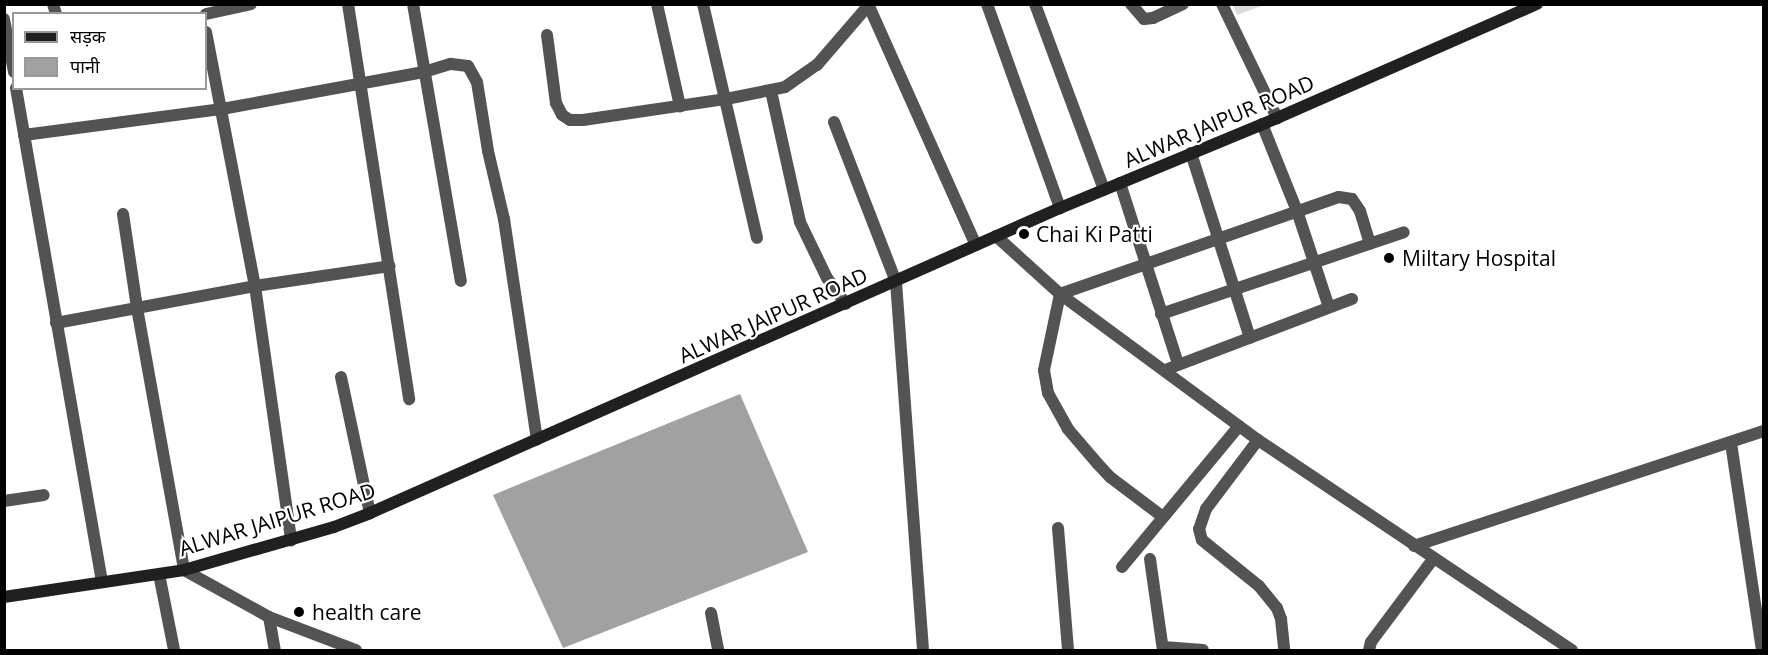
<!DOCTYPE html>
<html>
<head>
<meta charset="utf-8">
<style>
  body { margin:0 }
  #map { position:relative; width:1768px; height:655px; overflow:hidden; background:#fff; font-family:"Open Sans","Noto Sans Devanagari",sans-serif }
  div>[style] { position:absolute }
  .green>* { inset:0; background:#dadada }
  .water>* { inset:0; background:#a1a1a1 }
  .street>* { height:12px; margin:-6px; padding:0 6px; transform-origin:6px; border-radius:6px; background:#535353 }
  .secondary>* { height:12px; margin:-6px; padding:0 6px; transform-origin:6px; border-radius:6px; background:#202020 }
  .dots>* { width:16px; height:16px; translate:-50% -50%; box-sizing:border-box; border:3px solid #fff; border-radius:50% }
  span { translate:-50% -50%; white-space:nowrap; text-align:center; line-height:1.15; -webkit-text-stroke:4.5px #fff; paint-order:stroke }
  .street-label { font-size:21px; color:#000 }
  .poi-label { font-size:21px; color:#000 }
  .left { translate:0 -50%; text-align:left }
  .frame { position:absolute; inset:0; border:6px solid #000; pointer-events:none }
  .legend { position:absolute; left:12px; top:12px; width:195px; height:78px; box-sizing:border-box; background:#fff; border:2px solid #999; margin:0; padding:8px 10px; list-style:none; font-size:18px; color:#000 }
  .legend li { display:flex; align-items:center; gap:12px; height:30px }
  .legend b { width:30px; border:2px solid #999 }
</style>
</head>
<body>
<div id="map">
  <div class="green">
    <i style="clip-path:polygon(1233px 5px,1264px 5px,1237px 15px)"></i>
  </div>
  <div class="water">
    <i style="clip-path:polygon(740px 394px,808px 552px,563px 648px,493px 495px)"></i>
  </div>
  <div class="street">
    <i style="left:53px;top:4px;width:10px;rotate:73deg"></i>
    <i style="left:348px;top:4px;width:400px;rotate:81.2deg"></i>
    <i style="left:413px;top:4px;width:281px;rotate:80.2deg"></i>
    <i style="left:657px;top:4px;width:105px;rotate:77.3deg"></i>
    <i style="left:703px;top:4px;width:240px;rotate:77deg"></i>
    <i style="left:868px;top:4px;width:264px;rotate:65.9deg"></i>
    <i style="left:987px;top:4px;width:217px;rotate:70.3deg"></i>
    <i style="left:1035px;top:4px;width:198px;rotate:69.6deg"></i>
    <i style="left:1131px;top:4px;width:20px;rotate:49deg"></i>
    <i style="left:1144px;top:19px;width:9px;rotate:-6deg"></i>
    <i style="left:1153px;top:18px;width:33px;rotate:-25deg"></i>
    <i style="left:1222px;top:4px;width:127px;rotate:64.2deg"></i>
    <i style="left:206px;top:14px;width:46px;rotate:-12.5deg"></i>
    <i style="left:4px;top:19px;width:54px;rotate:79.3deg"></i>
    <i style="left:206px;top:32px;width:259px;rotate:79.1deg"></i>
    <i style="left:255px;top:286px;width:257px;rotate:81.9deg"></i>
    <i style="left:547px;top:35px;width:69px;rotate:82.5deg"></i>
    <i style="left:556px;top:103px;width:13px;rotate:63deg"></i>
    <i style="left:562px;top:115px;width:9px;rotate:32deg"></i>
    <i style="left:570px;top:120px;width:13px"></i>
    <i style="left:583px;top:120px;width:145px;rotate:-8.4deg"></i>
    <i style="left:726px;top:99px;width:60px;rotate:-11.5deg"></i>
    <i style="left:785px;top:87px;width:39px;rotate:-35deg"></i>
    <i style="left:817px;top:65px;width:78px;rotate:-49.2deg"></i>
    <i style="left:16px;top:88px;width:501px;rotate:80.12deg"></i>
    <i style="left:771px;top:91px;width:134px;rotate:77.5deg"></i>
    <i style="left:800px;top:222px;width:62px;rotate:64.3deg"></i>
    <i style="left:827px;top:278px;width:32px;rotate:54deg"></i>
    <i style="left:834px;top:122px;width:172px;rotate:68.8deg"></i>
    <i style="left:896px;top:282px;width:369px;rotate:85.8deg"></i>
    <i style="left:1262px;top:124px;width:94px;rotate:68.1deg"></i>
    <i style="left:1297px;top:211px;width:101px;rotate:71.6deg"></i>
    <i style="left:24px;top:135px;width:200px;rotate:-7.5deg"></i>
    <i style="left:222px;top:109px;width:205px;rotate:-10.4deg"></i>
    <i style="left:424px;top:72px;width:28px;rotate:-17deg"></i>
    <i style="left:451px;top:64px;width:17px;rotate:7deg"></i>
    <i style="left:468px;top:66px;width:18px;rotate:61deg"></i>
    <i style="left:477px;top:82px;width:70px;rotate:80.9deg"></i>
    <i style="left:488px;top:151px;width:70px;rotate:76.8deg"></i>
    <i style="left:504px;top:219px;width:223px;rotate:81.5deg"></i>
    <i style="left:1191px;top:153px;width:194px;rotate:72.3deg"></i>
    <i style="left:1120px;top:183px;width:190px;rotate:72.2deg"></i>
    <i style="left:123px;top:214px;width:95px;rotate:81.5deg"></i>
    <i style="left:137px;top:308px;width:266px;rotate:79.8deg"></i>
    <i style="left:184px;top:570px;width:97px;rotate:28.9deg"></i>
    <i style="left:269px;top:617px;width:93px;rotate:20.8deg"></i>
    <i style="left:996px;top:236px;width:86px;rotate:42.2deg"></i>
    <i style="left:1060px;top:294px;width:246px;rotate:36.4deg"></i>
    <i style="left:1258px;top:440px;width:378px;rotate:33.8deg"></i>
    <i style="left:1161px;top:314px;width:256px;rotate:-18.6deg"></i>
    <i style="left:56px;top:323px;width:202px;rotate:-10.5deg"></i>
    <i style="left:255px;top:286px;width:136px;rotate:-8.4deg"></i>
    <i style="left:1165px;top:370px;width:200px;rotate:-20.8deg"></i>
    <i style="left:341px;top:377px;width:139px;rotate:78deg"></i>
    <i style="left:1258px;top:440px;width:86px;rotate:127deg"></i>
    <i style="left:1206px;top:509px;width:21px;rotate:109deg"></i>
    <i style="left:1199px;top:529px;width:11px;rotate:75deg"></i>
    <i style="left:1202px;top:540px;width:73px;rotate:38.9deg"></i>
    <i style="left:1259px;top:586px;width:28px;rotate:51deg"></i>
    <i style="left:1277px;top:608px;width:12px;rotate:70deg"></i>
    <i style="left:1281px;top:619px;width:31px;rotate:84deg"></i>
    <i style="left:1731px;top:443px;width:209px;rotate:81.5deg"></i>
    <i style="left:4px;top:501px;width:40px;rotate:-8.5deg"></i>
    <i style="left:1163px;top:517px;width:66px;rotate:-143deg"></i>
    <i style="left:1110px;top:477px;width:19px;rotate:-133deg"></i>
    <i style="left:1097px;top:463px;width:45px;rotate:-130.5deg"></i>
    <i style="left:1068px;top:429px;width:41px;rotate:-119.1deg"></i>
    <i style="left:1048px;top:393px;width:23px;rotate:-100deg"></i>
    <i style="left:1044px;top:370px;width:78px;rotate:-78.1deg"></i>
    <i style="left:1060px;top:294px;width:295px;rotate:-19.2deg"></i>
    <i style="left:1339px;top:197px;width:13px;rotate:9deg"></i>
    <i style="left:1352px;top:199px;width:14px;rotate:56deg"></i>
    <i style="left:1360px;top:211px;width:34px;rotate:73deg"></i>
    <i style="left:1058px;top:528px;width:122px;rotate:85.3deg"></i>
    <i style="left:1414px;top:546px;width:368px;rotate:-18.2deg"></i>
    <i style="left:1150px;top:559px;width:92px;rotate:81.9deg"></i>
    <i style="left:1122px;top:567px;width:183px;rotate:-50.3deg"></i>
    <i style="left:159px;top:574px;width:77px;rotate:78.8deg"></i>
    <i style="left:711px;top:613px;width:38px;rotate:79deg"></i>
    <i style="left:269px;top:617px;width:34px;rotate:80deg"></i>
    <i style="left:1163px;top:647px;width:40px;rotate:4.3deg"></i>
    <i style="left:1369px;top:650px;width:8px;rotate:-76deg"></i>
    <i style="left:1371px;top:642px;width:104px;rotate:-53.2deg"></i>
  </div>
  <div class="secondary">
    <i style="left:4px;top:597px;width:182px;rotate:-8.5deg"></i>
    <i style="left:184px;top:570px;width:156px;rotate:-16deg"></i>
    <i style="left:334px;top:527px;width:39px;rotate:-21deg"></i>
    <i style="left:370px;top:513px;width:754px;rotate:-23.85deg"></i>
    <i style="left:1060px;top:208px;width:235px;rotate:-22.5deg"></i>
    <i style="left:1277px;top:118px;width:284px;rotate:-23.7deg"></i>
  </div>
  <div class="dots">
    <i style="left:1024px;top:234px;background:#000"></i>
    <i style="left:1389px;top:258px;background:#000"></i>
    <i style="left:299px;top:612px;background:#000"></i>
  </div>
  <div class="street-label">
    <span style="left:1219px;top:121px;rotate:-23deg">ALWAR JAIPUR ROAD</span>
    <span style="left:773px;top:315px;rotate:-24deg">ALWAR JAIPUR ROAD</span>
    <span style="left:277px;top:519px;rotate:-17deg">ALWAR JAIPUR ROAD</span>
  </div>
  <div class="poi-label">
    <span class="left" style="left:1036px;top:234px">Chai Ki Patti</span>
    <span class="left" style="left:1402px;top:258px">Miltary Hospital</span>
    <span class="left" style="left:312px;top:612px">health care</span>
  </div>
  <div class="frame"></div>
  <ul class="legend">
  <li><b style="height:8px;background:#202020"></b>सड़क</li>
  <li><b style="height:16px;background:#a1a1a1"></b>पानी</li>
  </ul>
</div>
</body>
</html>
